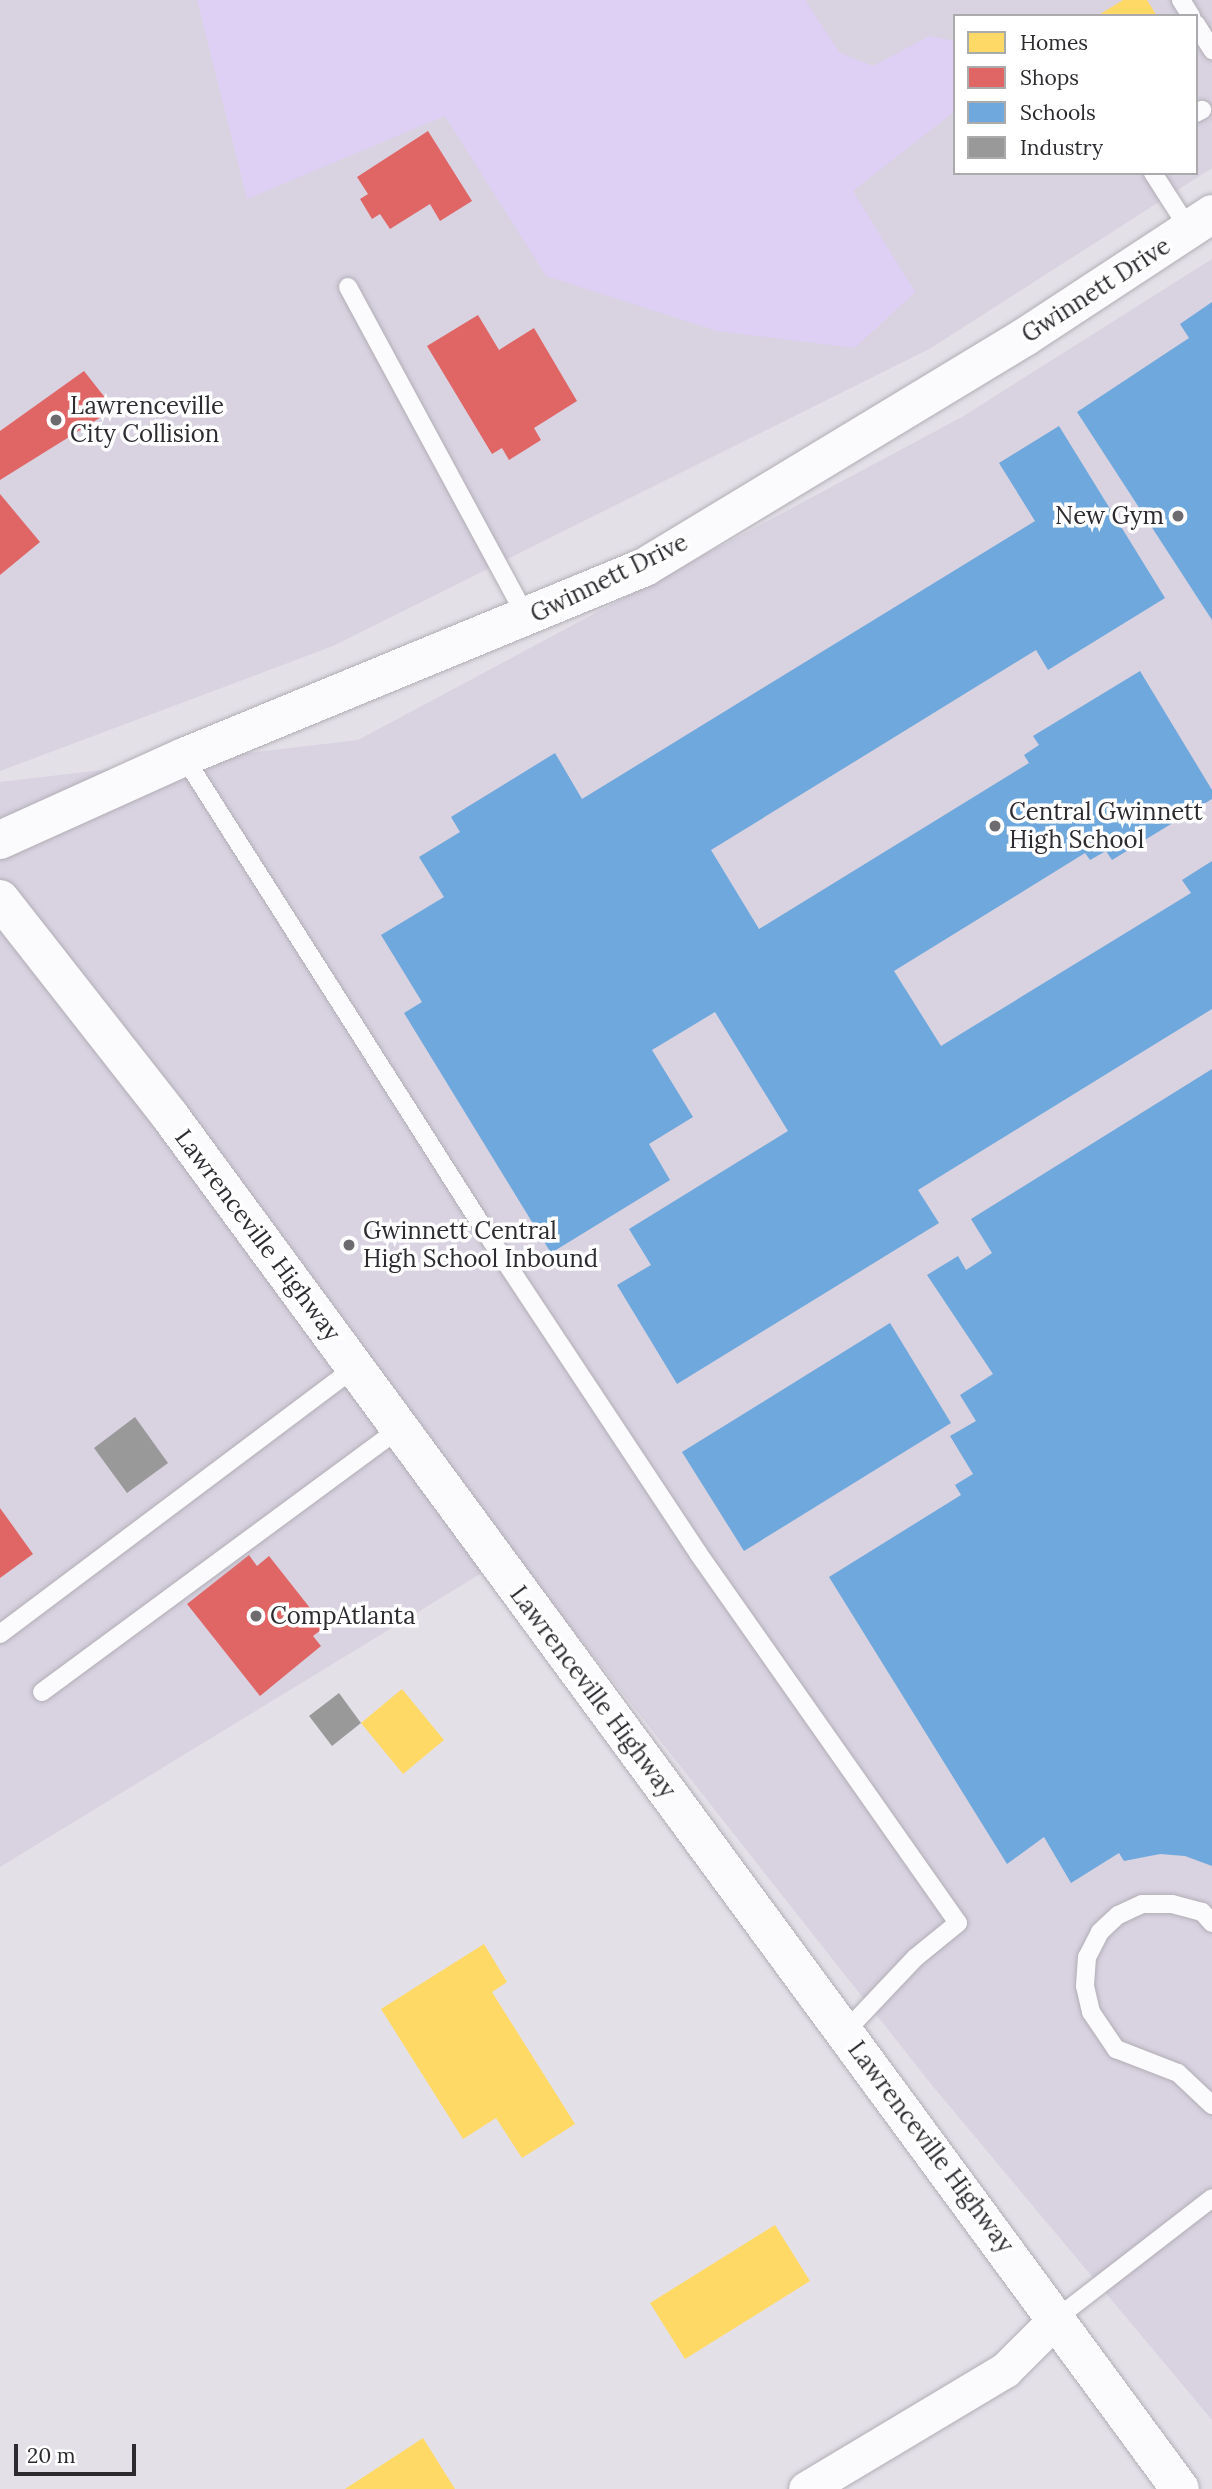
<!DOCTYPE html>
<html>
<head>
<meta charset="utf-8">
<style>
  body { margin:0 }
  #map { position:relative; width:1212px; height:2489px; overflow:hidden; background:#e4e0e8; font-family:Lora,serif }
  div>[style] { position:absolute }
  .built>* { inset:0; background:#d8d2e1 }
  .green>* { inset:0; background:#ded0f4 }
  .homes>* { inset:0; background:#ffd966 }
  .shops>* { inset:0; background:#e06666 }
  .schools>* { inset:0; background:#6fa8dc }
  .industry>* { inset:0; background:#999 }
  .roads { filter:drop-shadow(0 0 2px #b1aeb5) drop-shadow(0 0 2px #b1aeb5) }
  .service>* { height:18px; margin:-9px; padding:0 9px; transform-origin:9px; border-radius:9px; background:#fbfafc }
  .minor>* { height:35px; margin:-17.5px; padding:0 17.5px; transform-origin:17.5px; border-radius:17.5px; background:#fbfafc }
  .tertiary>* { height:38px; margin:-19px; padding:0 19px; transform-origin:19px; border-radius:19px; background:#fbfafc }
  .primary>* { height:38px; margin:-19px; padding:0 19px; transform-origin:19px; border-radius:19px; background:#fbfafc }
  .dots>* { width:19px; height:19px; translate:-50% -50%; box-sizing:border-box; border:4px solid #fff; border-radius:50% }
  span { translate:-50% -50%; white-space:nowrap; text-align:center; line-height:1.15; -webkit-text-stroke:7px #fff; paint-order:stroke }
  .street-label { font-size:24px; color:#2d2b30 }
  .poi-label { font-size:24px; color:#2d2b30 }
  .left { translate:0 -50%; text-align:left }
  .right { translate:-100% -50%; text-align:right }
  .legend { position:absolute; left:953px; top:14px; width:245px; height:161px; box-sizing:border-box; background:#fff; border:2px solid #abaaac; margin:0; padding:9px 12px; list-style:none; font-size:21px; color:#2d2b30 }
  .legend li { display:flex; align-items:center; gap:14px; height:35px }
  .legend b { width:35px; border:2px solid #abaaac }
  .scale { position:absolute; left:14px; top:2444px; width:122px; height:32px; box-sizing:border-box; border:4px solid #2d2b30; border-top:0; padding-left:9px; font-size:21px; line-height:24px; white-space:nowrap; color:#2d2b30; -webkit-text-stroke:5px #fff; paint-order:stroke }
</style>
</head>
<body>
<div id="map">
  <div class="built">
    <i style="clip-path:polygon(evenodd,0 0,1212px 0,1212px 168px,931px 348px,333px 646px,0 771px,0 0,955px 16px,1196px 16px,1196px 173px,955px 173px,955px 16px)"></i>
    <i style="clip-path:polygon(1212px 259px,1212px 2420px,931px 2084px,513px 1554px,0 1867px,0 782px,358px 740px,962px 417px)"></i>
  </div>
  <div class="green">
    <i style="clip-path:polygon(197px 0,805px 0,840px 53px,873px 66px,929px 36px,955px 41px,955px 111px,853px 191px,915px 292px,855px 348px,717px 331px,546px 276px,445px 116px,247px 199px)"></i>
  </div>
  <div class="homes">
    <i style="clip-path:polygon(1123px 0,1147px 0,1157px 16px,1097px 16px)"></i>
    <i style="clip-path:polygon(402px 1689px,444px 1740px,403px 1774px,361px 1723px)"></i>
    <i style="clip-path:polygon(484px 1944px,507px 1982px,492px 1992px,575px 2124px,522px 2158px,496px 2118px,463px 2139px,381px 2009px)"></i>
    <i style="clip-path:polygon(775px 2225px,810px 2281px,685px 2359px,650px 2303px)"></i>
    <i style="clip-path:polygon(423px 2438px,455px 2489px,345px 2489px)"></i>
  </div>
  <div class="shops">
    <i style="clip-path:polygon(428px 131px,472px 201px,440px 221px,430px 204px,390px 229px,380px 214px,372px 219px,360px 199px,368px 194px,357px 177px)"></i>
    <i style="clip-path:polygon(478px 315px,499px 350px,534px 328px,577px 401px,534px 428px,541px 440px,509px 460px,502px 448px,492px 454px,427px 346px)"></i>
    <i style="clip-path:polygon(84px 371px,114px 409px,0 480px,0 431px)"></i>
    <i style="clip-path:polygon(0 494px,40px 542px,0 575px)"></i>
    <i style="clip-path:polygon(0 1508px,33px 1554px,0 1578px)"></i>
    <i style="clip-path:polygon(249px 1555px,257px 1566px,269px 1556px,325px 1627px,313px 1636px,321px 1646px,260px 1696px,187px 1604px)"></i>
  </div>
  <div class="schools">
    <i style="clip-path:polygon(1212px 302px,1212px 620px,1077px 412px,1189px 338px,1180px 324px)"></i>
    <i style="clip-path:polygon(1059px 426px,1165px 598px,1048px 670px,1036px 650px,711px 850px,759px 929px,1029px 763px,1024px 755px,1039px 745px,1033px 736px,1140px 671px,1212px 790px,1212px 799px,1112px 860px,1106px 851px,1090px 860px,1085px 853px,894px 971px,941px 1046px,1191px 893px,1182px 880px,1212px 861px,1212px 1009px,918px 1190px,939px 1223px,677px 1384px,617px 1285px,651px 1265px,629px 1229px,788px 1131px,715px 1012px,652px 1050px,693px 1117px,649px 1144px,670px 1180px,551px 1253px,404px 1013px,422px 1002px,381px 935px,444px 897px,419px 857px,460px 832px,451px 817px,555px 753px,582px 799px,1035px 521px,999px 463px)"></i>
    <i style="clip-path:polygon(1212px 1069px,1212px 1866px,1185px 1856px,1160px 1854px,1124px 1861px,1119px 1853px,1071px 1883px,1044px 1837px,1007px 1864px,829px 1577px,961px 1495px,955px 1485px,973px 1474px,950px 1436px,976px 1421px,960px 1395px,993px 1374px,927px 1275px,958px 1256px,966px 1270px,992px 1253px,971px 1219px)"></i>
    <i style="clip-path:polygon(890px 1323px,951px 1423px,744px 1551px,682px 1452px)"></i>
  </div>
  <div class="industry">
    <i style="clip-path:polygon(135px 1417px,168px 1463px,127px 1493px,94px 1448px)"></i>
    <i style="clip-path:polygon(339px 1693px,361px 1723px,332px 1746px,309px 1716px)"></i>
  </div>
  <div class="roads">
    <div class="service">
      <i style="left:1181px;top:0;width:19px;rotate:58deg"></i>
      <i style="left:1196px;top:24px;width:31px;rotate:58deg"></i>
      <i style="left:1196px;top:113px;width:7px;rotate:-27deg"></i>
      <i style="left:1153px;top:173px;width:67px;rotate:57.3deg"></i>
      <i style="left:348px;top:287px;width:376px;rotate:61.6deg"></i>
      <i style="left:184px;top:757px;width:572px;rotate:57.56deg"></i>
      <i style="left:491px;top:1240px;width:375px;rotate:56.5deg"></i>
      <i style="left:698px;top:1553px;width:452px;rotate:54.9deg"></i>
      <i style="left:958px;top:1923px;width:55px;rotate:140.9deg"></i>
      <i style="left:915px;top:1958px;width:102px;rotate:133.4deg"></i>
      <i style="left:0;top:1634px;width:445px;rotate:-36.9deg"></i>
      <i style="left:42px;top:1692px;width:445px;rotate:-36.4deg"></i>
      <i style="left:1212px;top:1923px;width:15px;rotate:-132deg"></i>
      <i style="left:1202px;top:1912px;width:31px;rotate:-165deg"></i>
      <i style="left:1172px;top:1904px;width:30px;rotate:180deg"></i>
      <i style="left:1142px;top:1904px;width:26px;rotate:155deg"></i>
      <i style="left:1118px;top:1915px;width:25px;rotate:137deg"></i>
      <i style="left:1100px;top:1932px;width:28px;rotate:117deg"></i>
      <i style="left:1087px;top:1957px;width:29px;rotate:94deg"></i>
      <i style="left:1085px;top:1986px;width:27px;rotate:77deg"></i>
      <i style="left:1091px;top:2012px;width:45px;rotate:56deg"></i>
      <i style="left:1116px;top:2049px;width:66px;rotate:21.2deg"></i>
      <i style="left:1178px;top:2073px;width:47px;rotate:43.3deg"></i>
      <i style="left:1057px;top:2318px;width:196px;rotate:-37.7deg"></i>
    </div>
    <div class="minor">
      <i style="left:806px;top:2489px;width:232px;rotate:-30.9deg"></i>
      <i style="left:1005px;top:2370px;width:74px;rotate:-45deg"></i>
    </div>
    <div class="tertiary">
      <i style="left:0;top:840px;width:202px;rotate:-24.3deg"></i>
      <i style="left:184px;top:757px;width:499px;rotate:-22.4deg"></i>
      <i style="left:645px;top:567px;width:444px;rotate:-31.2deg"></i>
      <i style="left:1025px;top:337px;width:224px;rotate:-33.3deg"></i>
    </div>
    <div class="primary">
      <i style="left:0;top:899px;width:276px;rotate:51.9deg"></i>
      <i style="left:170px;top:1116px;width:1704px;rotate:53.66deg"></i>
    </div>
  </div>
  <div class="dots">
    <i style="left:56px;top:420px;background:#6d6a70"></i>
    <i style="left:1178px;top:516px;background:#6d6a70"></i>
    <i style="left:995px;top:826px;background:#6d6a70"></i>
    <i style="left:349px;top:1245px;background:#6d6a70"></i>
    <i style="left:256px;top:1616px;background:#6d6a70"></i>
  </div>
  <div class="street-label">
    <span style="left:1096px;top:290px;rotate:-33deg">Gwinnett Drive</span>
    <span style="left:609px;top:578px;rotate:-26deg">Gwinnett Drive</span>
    <span style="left:258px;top:1235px;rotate:53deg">Lawrenceville Highway</span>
    <span style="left:593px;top:1692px;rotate:53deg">Lawrenceville Highway</span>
    <span style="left:931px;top:2147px;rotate:53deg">Lawrenceville Highway</span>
  </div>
  <div class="poi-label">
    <span class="left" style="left:70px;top:420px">Lawrenceville<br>City Collision</span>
    <span class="right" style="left:1164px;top:516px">New Gym</span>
    <span class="left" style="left:1009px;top:826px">Central Gwinnett<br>High School</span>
    <span class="left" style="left:363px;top:1245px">Gwinnett Central<br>High School Inbound</span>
    <span class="left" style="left:270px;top:1616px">CompAtlanta</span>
  </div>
  <ul class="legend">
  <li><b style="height:19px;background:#ffd966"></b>Homes</li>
  <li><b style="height:19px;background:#e06666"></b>Shops</li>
  <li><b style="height:19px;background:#6fa8dc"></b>Schools</li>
  <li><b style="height:19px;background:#999"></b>Industry</li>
  </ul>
  <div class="scale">20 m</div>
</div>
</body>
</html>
